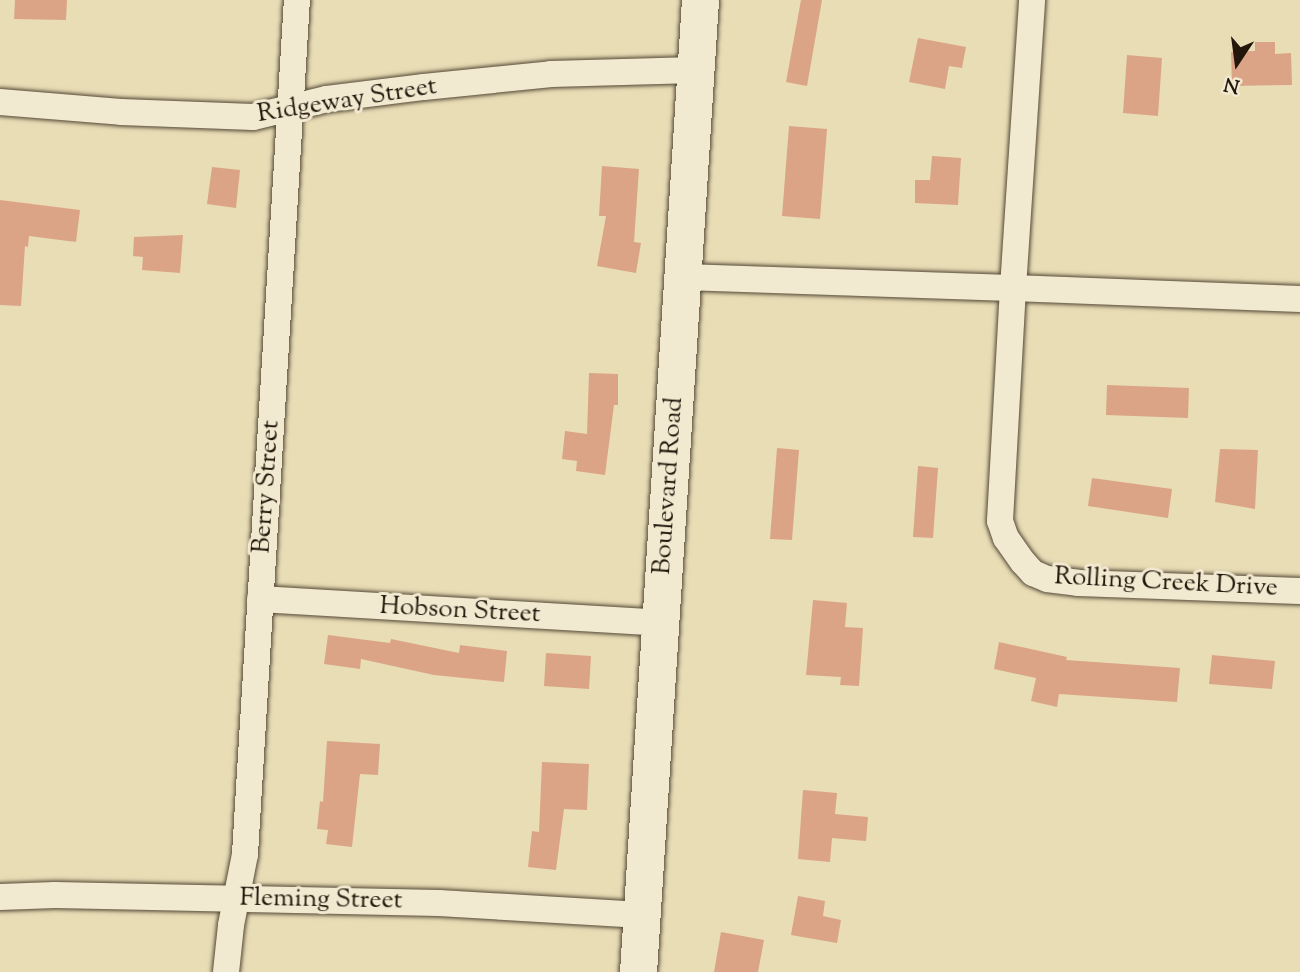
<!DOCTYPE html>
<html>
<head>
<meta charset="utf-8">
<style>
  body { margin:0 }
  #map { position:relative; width:1300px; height:972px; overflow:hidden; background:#e9ddb6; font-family:"Sorts Mill Goudy",serif }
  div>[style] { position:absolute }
  .building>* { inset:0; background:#dba487 }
  .roads { filter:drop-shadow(0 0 2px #544836) drop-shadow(0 0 2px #544836) }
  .street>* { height:26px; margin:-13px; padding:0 13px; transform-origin:13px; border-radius:13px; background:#f1e9d0 }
  .secondary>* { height:37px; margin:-18.5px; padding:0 18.5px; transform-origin:18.5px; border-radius:18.5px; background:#f1e9d0 }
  span { translate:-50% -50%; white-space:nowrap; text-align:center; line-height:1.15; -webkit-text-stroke:6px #f1e9d0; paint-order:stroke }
  .street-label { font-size:26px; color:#23160b }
  .north { position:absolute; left:1202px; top:28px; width:70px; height:70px; -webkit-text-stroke:5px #f1e9d0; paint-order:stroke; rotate:193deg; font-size:19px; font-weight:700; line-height:28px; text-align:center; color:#23160b }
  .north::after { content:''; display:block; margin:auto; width:24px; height:32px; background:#23160b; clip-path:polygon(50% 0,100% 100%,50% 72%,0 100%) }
</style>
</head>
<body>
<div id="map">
  <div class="building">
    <i style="clip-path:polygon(15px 0,67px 0,66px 20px,14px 19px)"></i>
    <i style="clip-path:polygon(801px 0,822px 0,807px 86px,786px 82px)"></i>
    <i style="clip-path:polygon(918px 38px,966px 47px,962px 68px,949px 66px,945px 89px,909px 82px)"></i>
    <i style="clip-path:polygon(1255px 42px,1275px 42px,1275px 54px,1291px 53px,1292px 85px,1232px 86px,1231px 52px,1255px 51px)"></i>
    <i style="clip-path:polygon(1127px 55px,1162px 58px,1158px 116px,1123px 113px)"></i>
    <i style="clip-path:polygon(789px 126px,827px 129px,820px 219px,782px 216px)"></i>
    <i style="clip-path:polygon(932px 156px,961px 158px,958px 205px,915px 203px,915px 180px,930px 180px)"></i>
    <i style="clip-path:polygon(602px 166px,639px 169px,634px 242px,641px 243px,636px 273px,597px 266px,606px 216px,599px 216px)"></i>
    <i style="clip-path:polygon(212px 167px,240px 170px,236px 208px,207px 204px)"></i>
    <i style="clip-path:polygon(0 200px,80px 210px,76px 242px,29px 236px,28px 247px,25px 246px,21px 306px,0 305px)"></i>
    <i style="clip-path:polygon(183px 235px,180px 273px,142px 270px,143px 257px,133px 256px,134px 237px)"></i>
    <i style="clip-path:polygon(589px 373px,618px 374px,618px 405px,614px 405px,605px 475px,576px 471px,577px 461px,562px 459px,565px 431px,587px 434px)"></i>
    <i style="clip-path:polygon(1107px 385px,1189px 388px,1188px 418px,1106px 415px)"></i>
    <i style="clip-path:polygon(777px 448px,799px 450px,792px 540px,770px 539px)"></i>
    <i style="clip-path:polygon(1220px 449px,1258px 450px,1255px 509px,1215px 502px)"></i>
    <i style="clip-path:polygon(918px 466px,938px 468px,933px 538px,913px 537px)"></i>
    <i style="clip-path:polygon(1092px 478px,1172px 489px,1168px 518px,1088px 506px)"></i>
    <i style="clip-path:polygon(813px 600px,847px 603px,845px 627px,863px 628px,859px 686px,840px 685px,841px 677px,806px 675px)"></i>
    <i style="clip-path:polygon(328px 635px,390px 643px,391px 639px,459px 653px,460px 645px,507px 651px,504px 682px,434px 675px,361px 659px,360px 669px,324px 664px)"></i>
    <i style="clip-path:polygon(999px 642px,1067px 657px,1066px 660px,1180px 668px,1177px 702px,1059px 694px,1057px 707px,1031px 701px,1036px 678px,994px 669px)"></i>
    <i style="clip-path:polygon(546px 653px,591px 656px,589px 689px,544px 686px)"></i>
    <i style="clip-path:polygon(1212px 655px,1275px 661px,1272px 689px,1209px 684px)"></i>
    <i style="clip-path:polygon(327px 741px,380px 744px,378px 775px,360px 774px,352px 847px,326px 844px,328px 830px,317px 829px,320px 801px,323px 802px)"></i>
    <i style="clip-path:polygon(542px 762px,589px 764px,587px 810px,564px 809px,556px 870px,528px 867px,532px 831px,539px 832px)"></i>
    <i style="clip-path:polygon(803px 790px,837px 793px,835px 814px,868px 817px,866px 841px,832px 838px,830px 862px,798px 859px)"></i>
    <i style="clip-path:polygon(798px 896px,825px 901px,823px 916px,841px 920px,837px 943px,791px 935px)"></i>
    <i style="clip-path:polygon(721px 932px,764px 940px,758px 972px,714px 972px)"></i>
  </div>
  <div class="roads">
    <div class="street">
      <i style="left:0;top:102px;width:121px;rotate:4.7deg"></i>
      <i style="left:121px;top:112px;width:132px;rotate:2.2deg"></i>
      <i style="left:253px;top:117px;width:76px;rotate:-13.7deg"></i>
      <i style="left:327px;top:99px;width:98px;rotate:-7.1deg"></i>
      <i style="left:424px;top:87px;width:128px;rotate:-5.8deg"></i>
      <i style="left:551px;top:74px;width:144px;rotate:-1.6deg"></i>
      <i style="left:682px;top:277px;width:331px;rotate:1.9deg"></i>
      <i style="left:1013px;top:288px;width:289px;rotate:-86.2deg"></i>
      <i style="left:1300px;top:299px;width:287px;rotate:-177.8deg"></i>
      <i style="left:1013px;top:288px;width:233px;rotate:93.2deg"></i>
      <i style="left:1000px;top:521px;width:18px;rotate:71deg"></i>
      <i style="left:1006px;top:538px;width:29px;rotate:55deg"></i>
      <i style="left:1023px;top:562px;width:15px;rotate:48deg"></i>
      <i style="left:1033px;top:573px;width:15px;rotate:23deg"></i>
      <i style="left:1047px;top:579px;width:31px;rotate:7deg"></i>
      <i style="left:1078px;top:583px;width:222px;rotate:2.1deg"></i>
      <i style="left:260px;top:599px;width:401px;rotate:3.4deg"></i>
      <i style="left:0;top:897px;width:55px;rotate:-2.1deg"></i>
      <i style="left:55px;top:895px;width:384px;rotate:1.2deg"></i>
      <i style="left:439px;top:903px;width:203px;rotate:3.4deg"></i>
      <i style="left:226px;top:972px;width:47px;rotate:-83.9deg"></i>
      <i style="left:231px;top:925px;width:72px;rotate:-78.8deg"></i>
      <i style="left:245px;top:854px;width:856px;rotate:-86.52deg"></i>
    </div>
    <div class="secondary">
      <i style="left:638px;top:972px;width:974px;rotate:-86.35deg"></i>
    </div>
  </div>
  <div class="street-label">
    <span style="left:347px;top:101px;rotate:-9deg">Ridgeway Street</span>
    <span style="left:669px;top:486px;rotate:-86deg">Boulevard Road</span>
    <span style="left:267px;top:487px;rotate:-86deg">Berry Street</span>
    <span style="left:1166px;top:583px;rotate:3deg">Rolling Creek Drive</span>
    <span style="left:460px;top:611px;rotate:3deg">Hobson Street</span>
    <span style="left:321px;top:900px;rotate:1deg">Fleming Street</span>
  </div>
  <div class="north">N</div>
</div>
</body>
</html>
